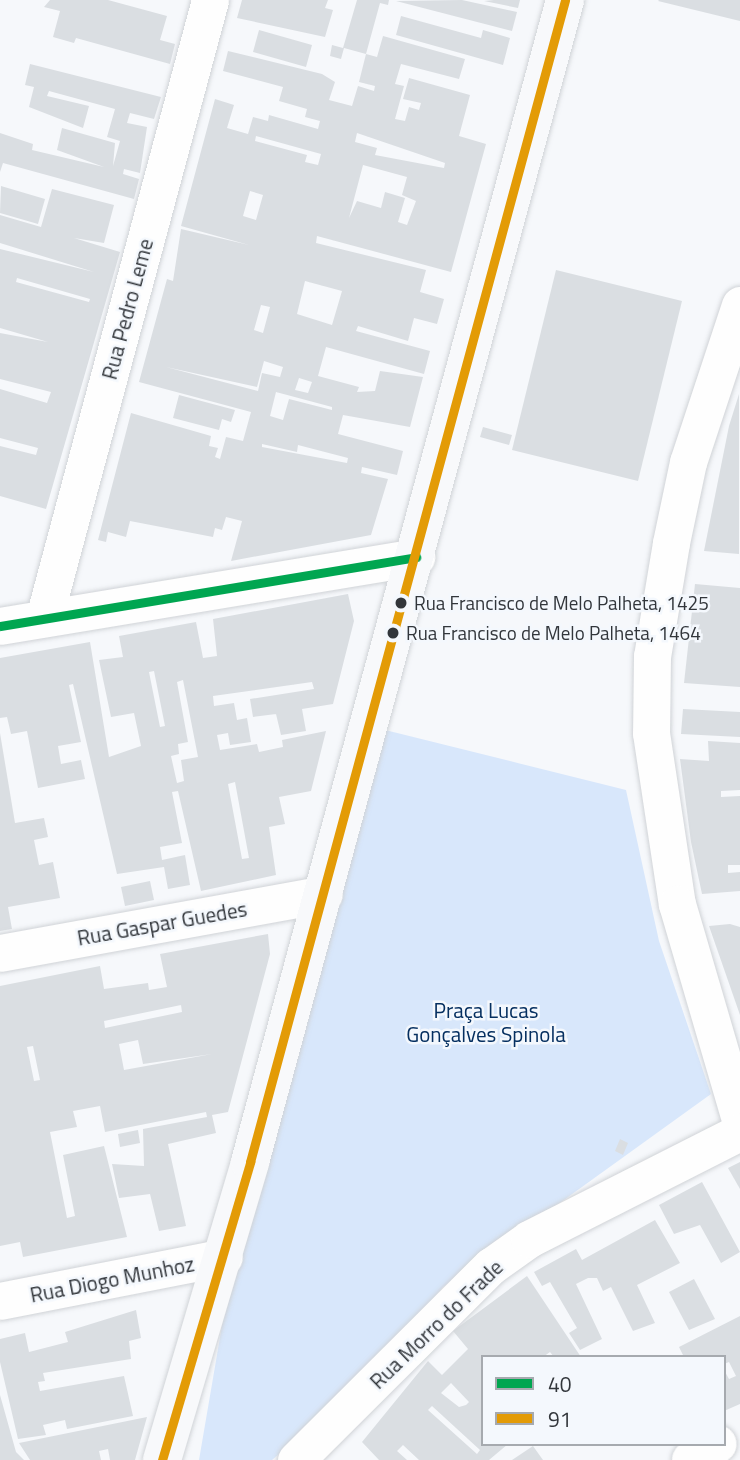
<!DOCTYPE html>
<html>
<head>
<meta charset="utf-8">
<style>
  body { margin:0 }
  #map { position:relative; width:740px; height:1460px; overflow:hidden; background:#f6f8fb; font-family:"Titillium Web",sans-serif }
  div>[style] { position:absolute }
  .green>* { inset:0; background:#d8e7fb }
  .building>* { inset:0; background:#dadee2 }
  .roads { filter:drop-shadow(0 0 2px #d0d3d7) drop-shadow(0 0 2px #d0d3d7) }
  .minor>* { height:37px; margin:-18.5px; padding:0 18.5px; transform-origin:18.5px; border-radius:18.5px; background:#fefefe }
  .tertiary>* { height:38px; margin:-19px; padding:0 19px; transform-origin:19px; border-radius:19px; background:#fefefe }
  .secondary>* { height:38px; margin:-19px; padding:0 19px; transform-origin:19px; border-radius:19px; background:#f8f9fb }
  .bus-1>* { height:9px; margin:-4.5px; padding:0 4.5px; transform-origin:4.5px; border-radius:4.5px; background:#00a651 }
  .bus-2>* { height:9px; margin:-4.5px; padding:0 4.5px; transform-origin:4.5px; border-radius:4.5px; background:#e39b06 }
  .dots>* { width:19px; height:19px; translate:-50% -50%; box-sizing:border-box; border:4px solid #f4f8fd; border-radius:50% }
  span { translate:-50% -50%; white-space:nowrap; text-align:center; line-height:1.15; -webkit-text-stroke:5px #f4f8fd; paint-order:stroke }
  .bus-label { font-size:19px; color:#32363b }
  .left { translate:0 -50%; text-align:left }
  .street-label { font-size:21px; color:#32363b }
  .park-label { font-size:21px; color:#052f60 }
  .legend { position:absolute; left:481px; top:1355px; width:245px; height:91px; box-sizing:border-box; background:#f4f8fd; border:2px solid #a6aaaf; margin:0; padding:9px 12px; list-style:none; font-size:21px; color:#32363b }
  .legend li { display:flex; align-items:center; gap:14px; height:35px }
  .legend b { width:35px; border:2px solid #a6aaaf }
</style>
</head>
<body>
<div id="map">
  <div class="green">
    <i style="clip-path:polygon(369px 726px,626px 790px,659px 941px,711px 1094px,443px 1287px,357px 1387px,272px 1460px,199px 1460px,250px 1162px)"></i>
  </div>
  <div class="building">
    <i style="clip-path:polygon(50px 0,108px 0,167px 16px,160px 40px,175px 44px,170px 64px,76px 38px,74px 43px,53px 37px,60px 11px,44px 7px)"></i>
    <i style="clip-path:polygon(242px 0,328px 0,325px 8px,333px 10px,325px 37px,237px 18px)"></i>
    <i style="clip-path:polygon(357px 0,389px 0,388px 5px,380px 3px,366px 54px,344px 48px,341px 59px,330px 56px,332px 45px,343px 48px)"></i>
    <i style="clip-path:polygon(462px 0,517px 12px,512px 31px,396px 1px)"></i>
    <i style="clip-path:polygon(494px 0,520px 0,518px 8px,484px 1px)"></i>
    <i style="clip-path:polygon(659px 0,740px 0,740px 21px,658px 1px)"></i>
    <i style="clip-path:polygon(401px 16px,481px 38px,483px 30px,510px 38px,503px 65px,396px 35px)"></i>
    <i style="clip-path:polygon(259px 30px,312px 45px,306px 67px,253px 52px)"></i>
    <i style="clip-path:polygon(evenodd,383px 36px,465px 59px,459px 79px,401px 64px,395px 84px,404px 86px,395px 119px,405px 121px,409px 107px,419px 110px,421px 103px,403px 99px,409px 78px,470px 95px,459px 136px,486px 144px,451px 272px,317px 236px,316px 243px,426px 270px,420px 292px,444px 299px,437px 324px,414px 318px,408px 341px,358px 326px,356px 331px,430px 351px,424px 374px,326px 347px,318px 376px,359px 387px,357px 392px,375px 391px,380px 371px,423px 377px,410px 427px,343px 415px,338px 434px,403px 451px,397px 475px,362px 467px,361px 473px,388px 479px,371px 535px,231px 561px,242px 521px,226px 517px,222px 530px,215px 528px,213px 537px,130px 521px,126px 537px,108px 532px,106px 542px,98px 540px,131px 413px,211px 436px,209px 446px,218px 448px,215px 457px,220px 459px,226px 437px,243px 441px,251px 412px,139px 382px,167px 279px,173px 281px,181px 229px,249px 245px,181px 226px,215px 99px,234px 105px,227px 128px,248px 134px,253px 117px,268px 121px,269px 115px,318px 129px,320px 121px,305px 117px,307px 109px,279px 101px,283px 87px,223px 71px,228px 51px,322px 74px,335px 82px,329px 100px,352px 106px,358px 86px,374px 91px,375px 86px,359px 82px,366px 54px,377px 57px,383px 36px,357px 133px,445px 163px,444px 168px,375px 155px,377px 148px,355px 142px,357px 133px,383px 36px,256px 136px,321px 154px,318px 165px,305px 162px,307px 155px,255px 141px,256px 136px,383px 36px,363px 165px,407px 177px,402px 195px,416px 201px,407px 225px,398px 222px,405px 198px,385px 192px,381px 208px,357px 201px,349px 218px,363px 165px,383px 36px,250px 191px,263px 195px,256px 220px,243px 216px,250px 191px,383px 36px,305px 281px,342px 291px,332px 325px,297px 314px,305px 281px,383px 36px,261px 305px,270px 307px,263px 333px,254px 330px,261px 305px,383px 36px,264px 361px,283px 367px,280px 377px,262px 373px,258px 391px,166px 367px,257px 387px,264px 361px,383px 36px,299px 378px,312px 382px,308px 393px,295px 390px,299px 378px,383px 36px,276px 392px,332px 407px,332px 410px,289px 399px,283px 420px,270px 416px,276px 392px,383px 36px,262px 444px,297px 452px,298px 445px,348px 458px,347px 463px,262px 447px,262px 444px)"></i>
    <i style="clip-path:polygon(30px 64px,161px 97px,154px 119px,130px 113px,127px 123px,147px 127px,140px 173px,124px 169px,123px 174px,139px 179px,134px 199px,3px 163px,0 172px,0 133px,33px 144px,32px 150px,104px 167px,57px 150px,62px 128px,115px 143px,113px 166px,120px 141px,107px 137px,115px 109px,49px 91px,47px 96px,89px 106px,83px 128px,29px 107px,34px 87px,25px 85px)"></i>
    <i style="clip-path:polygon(1px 186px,45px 199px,38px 224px,0 213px)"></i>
    <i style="clip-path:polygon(evenodd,52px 189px,114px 205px,104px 243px,74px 238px,120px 252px,46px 509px,0 496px,0 446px,36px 455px,38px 448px,0 438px,0 389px,47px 403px,51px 392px,0 379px,0 333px,48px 342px,0 328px,0 249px,94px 272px,0 243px,0 215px,41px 227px,52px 189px,17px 278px,90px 299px,89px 302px,16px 282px,17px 278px)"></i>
    <i style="clip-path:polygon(556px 270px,682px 301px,638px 481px,512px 450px)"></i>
    <i style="clip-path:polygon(739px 394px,739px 554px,704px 551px,729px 426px)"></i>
    <i style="clip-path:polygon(179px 395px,235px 410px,231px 422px,222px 419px,219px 430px,173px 418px)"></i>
    <i style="clip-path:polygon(483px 427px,512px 435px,509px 445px,480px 437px)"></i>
    <i style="clip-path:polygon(695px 584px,740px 588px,740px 687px,684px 683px)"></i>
    <i style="clip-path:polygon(evenodd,348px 594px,354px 621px,333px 704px,302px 709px,306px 731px,281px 735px,276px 714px,253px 717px,250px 699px,314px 689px,312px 682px,213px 696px,214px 706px,234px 703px,237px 720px,247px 718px,251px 742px,230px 745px,228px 733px,217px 735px,220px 750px,257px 744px,259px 752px,283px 747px,282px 740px,326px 731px,311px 791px,279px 797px,285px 824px,269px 827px,276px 875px,201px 891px,178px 791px,172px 792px,182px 843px,160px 847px,162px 860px,185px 855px,190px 885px,168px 889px,164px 867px,117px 874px,73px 684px,69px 685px,81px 742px,58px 746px,61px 764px,81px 760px,85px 779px,38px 788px,27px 731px,11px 734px,7px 717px,0 718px,0 658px,90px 642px,109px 757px,141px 746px,134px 713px,111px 717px,99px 660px,123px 657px,119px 636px,196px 622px,203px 658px,217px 656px,213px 619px,348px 594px,154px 671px,165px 726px,160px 727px,149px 672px,154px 671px,348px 594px,183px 680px,198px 757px,181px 760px,184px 781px,177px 783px,171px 756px,179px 754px,178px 744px,188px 742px,177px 682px,183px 680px,348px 594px,235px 782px,249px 858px,242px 859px,228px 784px,235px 782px)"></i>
    <i style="clip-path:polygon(683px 709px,740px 712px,740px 737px,681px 734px)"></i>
    <i style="clip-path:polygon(0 733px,15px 823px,44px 818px,48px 837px,34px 840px,39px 865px,53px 862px,60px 898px,8px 907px,12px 929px,0 931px)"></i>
    <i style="clip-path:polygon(708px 741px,740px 743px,740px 790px,721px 791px,721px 797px,740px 796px,740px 865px,728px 865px,728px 873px,740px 872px,740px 891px,702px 894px,691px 842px,680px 759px,709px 761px)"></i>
    <i style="clip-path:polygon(150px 881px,154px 900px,125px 906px,121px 887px)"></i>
    <i style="clip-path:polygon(730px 924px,740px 927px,740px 1015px,709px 926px)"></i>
    <i style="clip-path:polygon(evenodd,268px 934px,270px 954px,228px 1112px,212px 1115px,216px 1133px,168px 1144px,186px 1226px,159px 1231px,150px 1194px,119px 1198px,112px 1164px,144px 1166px,143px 1129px,207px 1117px,206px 1112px,105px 1132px,100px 1106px,73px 1111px,77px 1127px,50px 1132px,67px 1218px,75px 1216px,63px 1155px,104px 1146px,127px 1237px,23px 1257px,20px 1242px,0 1246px,0 986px,100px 966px,104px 989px,148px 983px,149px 990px,167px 987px,160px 954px,268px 934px,181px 1005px,182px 1012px,105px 1028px,104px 1021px,181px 1005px,268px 934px,138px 1040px,143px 1064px,212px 1054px,124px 1070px,119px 1044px,138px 1040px,268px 934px,33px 1046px,40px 1080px,34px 1081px,27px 1047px,33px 1046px)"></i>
    <i style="clip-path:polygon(138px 1130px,140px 1143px,120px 1147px,118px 1134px)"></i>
    <i style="clip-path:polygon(620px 1139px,628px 1143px,623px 1155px,615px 1151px)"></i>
    <i style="clip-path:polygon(740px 1162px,740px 1189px,728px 1168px)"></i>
    <i style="clip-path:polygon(702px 1182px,740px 1252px,721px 1263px,700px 1225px,674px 1234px,659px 1205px)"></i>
    <i style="clip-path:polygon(655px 1220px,680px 1263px,637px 1285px,655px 1323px,633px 1331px,611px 1287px,603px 1291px,597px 1278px,588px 1278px,576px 1284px,602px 1339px,580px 1350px,569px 1333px,577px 1328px,550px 1282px,542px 1286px,534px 1272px,576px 1249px,582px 1260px)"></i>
    <i style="clip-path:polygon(evenodd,527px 1276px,581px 1357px,554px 1357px,550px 1352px,543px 1357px,483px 1357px,483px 1444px,508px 1444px,489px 1460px,419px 1460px,403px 1445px,397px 1451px,407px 1460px,379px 1460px,362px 1442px,428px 1361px,442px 1375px,468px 1349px,453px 1331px,527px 1276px,451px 1383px,469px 1402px,466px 1405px,459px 1407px,441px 1393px,451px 1383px,527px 1276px,432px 1406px,480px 1450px,477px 1454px,428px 1410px,432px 1406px)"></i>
    <i style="clip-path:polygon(694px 1279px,715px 1319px,689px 1330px,669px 1292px)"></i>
    <i style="clip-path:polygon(136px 1310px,141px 1338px,129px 1341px,131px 1359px,43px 1373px,45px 1381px,38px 1382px,40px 1391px,124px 1376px,133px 1416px,67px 1429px,65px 1420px,43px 1425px,46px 1435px,18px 1439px,0 1362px,0 1339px,25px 1333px,29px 1352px,68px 1342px,65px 1332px)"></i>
    <i style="clip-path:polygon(740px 1316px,740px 1404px,724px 1411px,724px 1370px,729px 1379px,736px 1376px,729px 1362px,724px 1364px,724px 1357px,684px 1357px,679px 1347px)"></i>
    <i style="clip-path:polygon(0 1395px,16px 1452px,24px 1460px,0 1460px)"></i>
    <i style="clip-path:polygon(147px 1417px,135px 1460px,110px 1460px,108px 1449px,99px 1451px,101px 1460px,30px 1460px,19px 1443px)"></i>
    <i style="clip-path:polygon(533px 1446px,543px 1460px,512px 1460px)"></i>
  </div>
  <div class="roads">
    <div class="minor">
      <i style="left:740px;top:305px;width:165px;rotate:108.3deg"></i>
      <i style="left:688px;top:462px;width:83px;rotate:101.9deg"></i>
      <i style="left:671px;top:543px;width:115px;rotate:99.5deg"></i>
      <i style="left:652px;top:656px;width:77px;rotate:90.7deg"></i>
      <i style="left:651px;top:733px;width:173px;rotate:81.4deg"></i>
      <i style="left:677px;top:904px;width:224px;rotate:73.7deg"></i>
      <i style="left:44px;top:618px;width:640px;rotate:-74.96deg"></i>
      <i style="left:0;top:626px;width:422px;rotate:-9.4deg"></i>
      <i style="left:0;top:953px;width:329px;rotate:-10.3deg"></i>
      <i style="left:0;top:1301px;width:228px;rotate:-11.1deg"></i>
      <i style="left:296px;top:1460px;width:275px;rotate:-44.9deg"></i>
      <i style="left:491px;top:1266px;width:47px;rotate:-35.4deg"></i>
      <i style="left:529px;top:1239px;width:237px;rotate:-26.9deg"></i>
    </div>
    <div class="tertiary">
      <i style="left:691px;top:1460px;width:31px;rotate:-31deg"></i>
    </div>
    <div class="secondary">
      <i style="left:162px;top:1460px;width:311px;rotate:-73.5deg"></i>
      <i style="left:250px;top:1162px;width:1204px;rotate:-74.83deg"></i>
    </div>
  </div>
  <div class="bus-1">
    <i style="left:0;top:626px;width:422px;rotate:-9.4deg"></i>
  </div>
  <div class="bus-2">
    <i style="left:162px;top:1460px;width:311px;rotate:-73.5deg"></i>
    <i style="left:250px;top:1162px;width:1204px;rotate:-74.83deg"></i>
  </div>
  <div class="dots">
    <i style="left:401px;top:603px;background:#32363b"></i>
    <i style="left:393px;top:633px;background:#32363b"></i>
  </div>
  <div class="bus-label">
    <span class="left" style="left:414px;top:603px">Rua Francisco de Melo Palheta, 1425</span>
    <span class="left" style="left:406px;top:633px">Rua Francisco de Melo Palheta, 1464</span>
  </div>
  <div class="street-label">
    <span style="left:127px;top:309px;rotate:-75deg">Rua Pedro Leme</span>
    <span style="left:162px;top:923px;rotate:-10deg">Rua Gaspar Guedes</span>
    <span style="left:112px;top:1279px;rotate:-11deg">Rua Diogo Munhoz</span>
    <span style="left:436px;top:1324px;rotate:-44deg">Rua Morro do Frade</span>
  </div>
  <div class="park-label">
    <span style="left:486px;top:1022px">Praça Lucas<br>Gonçalves Spinola</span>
  </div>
  <ul class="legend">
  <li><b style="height:9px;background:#00a651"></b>40</li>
  <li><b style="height:9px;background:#e39b06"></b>91</li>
  </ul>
</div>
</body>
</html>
